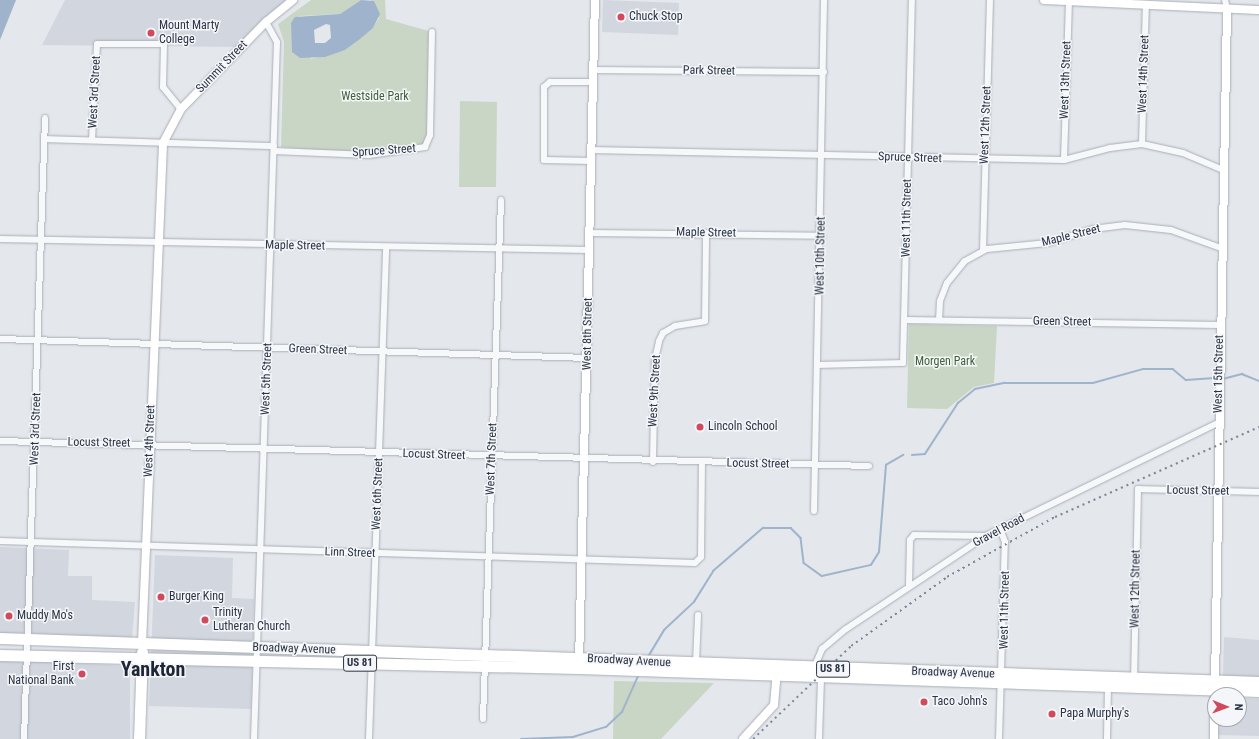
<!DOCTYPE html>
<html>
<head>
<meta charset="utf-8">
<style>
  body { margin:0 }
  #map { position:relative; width:1259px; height:739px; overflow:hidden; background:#e4e7ec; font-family:"Roboto Condensed",sans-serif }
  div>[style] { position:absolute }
  .built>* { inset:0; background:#d2d6de }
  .green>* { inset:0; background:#c9d6c5 }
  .water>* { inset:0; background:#9fb4cc }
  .stream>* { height:1.5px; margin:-0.75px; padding:0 0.75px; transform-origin:0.75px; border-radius:0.75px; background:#9fb4cc }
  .roads { filter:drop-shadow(0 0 1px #a9aeb7) drop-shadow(0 0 1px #a9aeb7) }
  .street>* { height:6px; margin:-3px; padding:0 3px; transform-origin:3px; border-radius:3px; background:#f7f8fa }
  .secondary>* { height:8px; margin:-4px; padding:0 4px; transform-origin:4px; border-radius:4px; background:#fff }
  .highway>* { height:11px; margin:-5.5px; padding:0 5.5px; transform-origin:5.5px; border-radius:5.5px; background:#fff }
  .rail>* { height:1.5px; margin-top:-0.75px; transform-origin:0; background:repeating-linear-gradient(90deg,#7d8696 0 2px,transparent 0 6px) }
  .dots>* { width:11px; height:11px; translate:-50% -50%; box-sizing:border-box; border:2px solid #f4f6f9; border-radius:50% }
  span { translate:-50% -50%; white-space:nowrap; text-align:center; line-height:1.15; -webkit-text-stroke:3px #f4f6f9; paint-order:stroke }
  .shield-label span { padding:1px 3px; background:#f4f6f9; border:1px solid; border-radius:3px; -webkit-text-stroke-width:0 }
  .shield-label { font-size:11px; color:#2b3445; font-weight:700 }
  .poi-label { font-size:12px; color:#2b3445 }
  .left { translate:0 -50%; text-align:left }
  .right { translate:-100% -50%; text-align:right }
  .street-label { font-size:12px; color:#2b3445 }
  .park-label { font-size:12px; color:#3f6138 }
  .town-label { font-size:20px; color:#1d2536; font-weight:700 }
  .north { position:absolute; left:1207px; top:687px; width:40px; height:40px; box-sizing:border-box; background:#f4f6f9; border:1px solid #a4a8b1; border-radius:50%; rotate:91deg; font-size:11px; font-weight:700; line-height:16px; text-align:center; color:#2b3445 }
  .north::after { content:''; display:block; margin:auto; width:14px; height:18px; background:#d1495b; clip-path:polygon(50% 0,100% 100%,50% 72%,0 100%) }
</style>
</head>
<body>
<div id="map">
  <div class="built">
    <i style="clip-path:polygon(65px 0,293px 0,241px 47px,42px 45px)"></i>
    <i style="clip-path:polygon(603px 0,679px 3px,678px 35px,602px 32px)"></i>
    <i style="clip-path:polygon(0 547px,69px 550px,68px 576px,92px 576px,92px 600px,135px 602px,132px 638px,0 635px)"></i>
    <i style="clip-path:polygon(155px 555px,233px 558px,232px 598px,254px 599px,251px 709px,149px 706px)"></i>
    <i style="clip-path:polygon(1224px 637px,1259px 640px,1259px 679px,1223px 678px)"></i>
    <i style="clip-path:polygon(0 660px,130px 666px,130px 739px,0 739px)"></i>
    <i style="clip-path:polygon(1239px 698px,1259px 699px,1259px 736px,1218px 735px,1219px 719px,1239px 719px)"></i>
  </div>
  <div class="green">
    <i style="clip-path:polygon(311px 0,361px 0,340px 14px,299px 16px,311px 59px,345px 50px,373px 28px,379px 18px,371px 0,385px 0,386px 19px,432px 32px,430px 135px,420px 149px,369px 155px,281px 147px,284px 42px,278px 24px)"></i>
    <i style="clip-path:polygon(460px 101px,497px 102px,496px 187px,459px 187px)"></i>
    <i style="clip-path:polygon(909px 324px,997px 326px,994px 383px,974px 387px,947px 409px,907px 408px)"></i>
    <i style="clip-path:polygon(614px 681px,714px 683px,661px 739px,613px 739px)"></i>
  </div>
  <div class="water">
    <i style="clip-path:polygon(0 0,16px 0,0 40px)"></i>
    <i style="clip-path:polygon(evenodd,361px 0,374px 1px,380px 14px,373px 28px,360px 39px,345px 50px,325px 57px,300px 58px,292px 52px,291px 23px,295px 17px,340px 14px,361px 0,326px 24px,330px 25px,331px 38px,325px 43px,315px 43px,314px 30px,326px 24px)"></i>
  </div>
  <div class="stream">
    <i style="left:1223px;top:379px;width:20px;rotate:-15deg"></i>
    <i style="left:1242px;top:374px;width:18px;rotate:22deg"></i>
    <i style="left:912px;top:455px;width:13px;rotate:-4deg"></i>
    <i style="left:925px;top:454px;width:61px;rotate:-57.1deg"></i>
    <i style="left:958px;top:403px;width:22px;rotate:-39deg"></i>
    <i style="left:975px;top:389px;width:30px;rotate:-12deg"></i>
    <i style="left:1004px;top:383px;width:89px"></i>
    <i style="left:1093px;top:383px;width:52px;rotate:-15.6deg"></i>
    <i style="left:1143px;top:369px;width:30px"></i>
    <i style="left:1173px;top:369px;width:17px;rotate:40deg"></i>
    <i style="left:1186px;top:380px;width:32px;rotate:-4deg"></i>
    <i style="left:648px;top:657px;width:31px;rotate:-59deg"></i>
    <i style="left:664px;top:630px;width:41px;rotate:-43deg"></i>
    <i style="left:694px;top:602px;width:36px;rotate:-58deg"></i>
    <i style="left:713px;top:571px;width:66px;rotate:-40.7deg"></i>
    <i style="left:763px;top:528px;width:28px"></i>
    <i style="left:791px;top:528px;width:14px;rotate:45deg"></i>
    <i style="left:801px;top:538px;width:25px;rotate:83deg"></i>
    <i style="left:804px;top:563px;width:22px;rotate:36deg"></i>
    <i style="left:822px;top:576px;width:50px;rotate:-12.7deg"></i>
    <i style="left:871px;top:565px;width:15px;rotate:-58deg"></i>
    <i style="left:879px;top:552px;width:87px;rotate:-85.4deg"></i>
    <i style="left:886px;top:465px;width:20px;rotate:-30deg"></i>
    <i style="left:521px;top:739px;width:52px;rotate:-2.2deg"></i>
    <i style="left:573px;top:737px;width:34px;rotate:-17deg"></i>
    <i style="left:606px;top:727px;width:22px;rotate:-43deg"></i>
    <i style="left:622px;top:712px;width:42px;rotate:-65.9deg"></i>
  </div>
  <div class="roads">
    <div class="street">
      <i style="left:1225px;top:0;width:9px;rotate:77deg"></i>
      <i style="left:594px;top:70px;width:230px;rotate:0.5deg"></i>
      <i style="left:46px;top:139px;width:228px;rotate:1.8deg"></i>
      <i style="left:92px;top:140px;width:96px;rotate:-87deg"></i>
      <i style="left:97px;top:44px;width:67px"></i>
      <i style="left:164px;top:44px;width:43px;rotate:91.3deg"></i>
      <i style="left:163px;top:87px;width:28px;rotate:51deg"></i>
      <i style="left:1142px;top:144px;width:139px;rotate:-88.4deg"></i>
      <i style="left:591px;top:150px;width:473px;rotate:1.2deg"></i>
      <i style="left:1064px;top:160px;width:48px;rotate:-14.6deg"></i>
      <i style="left:1110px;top:148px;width:32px;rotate:-7deg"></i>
      <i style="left:1142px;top:144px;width:42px;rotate:12.4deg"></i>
      <i style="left:1183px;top:153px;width:43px;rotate:23deg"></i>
      <i style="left:274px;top:151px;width:95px;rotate:2.4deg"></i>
      <i style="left:369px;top:155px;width:57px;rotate:-8.1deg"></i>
      <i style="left:425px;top:147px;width:13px;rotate:-67deg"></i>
      <i style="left:430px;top:135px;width:103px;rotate:-88.9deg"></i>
      <i style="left:1064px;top:160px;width:159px;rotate:-88.2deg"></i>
      <i style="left:591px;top:161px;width:47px;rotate:-178.8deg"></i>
      <i style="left:544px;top:160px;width:73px;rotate:-90deg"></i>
      <i style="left:544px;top:87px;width:8px;rotate:-40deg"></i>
      <i style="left:550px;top:82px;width:43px"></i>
      <i style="left:590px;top:233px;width:232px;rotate:0.7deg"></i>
      <i style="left:0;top:239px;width:589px;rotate:1.07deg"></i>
      <i style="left:983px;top:250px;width:250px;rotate:-88.4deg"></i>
      <i style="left:905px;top:320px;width:315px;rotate:0.9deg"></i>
      <i style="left:939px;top:320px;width:19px;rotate:-87deg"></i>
      <i style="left:940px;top:301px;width:19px;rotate:-69deg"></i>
      <i style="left:947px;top:283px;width:28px;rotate:-51deg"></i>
      <i style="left:965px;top:261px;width:25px;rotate:-29deg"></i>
      <i style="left:987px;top:249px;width:61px;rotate:-5.6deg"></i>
      <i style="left:1048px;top:243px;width:47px;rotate:-17.3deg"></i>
      <i style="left:1093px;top:229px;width:32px;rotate:-7deg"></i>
      <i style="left:1125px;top:225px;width:46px;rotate:6.2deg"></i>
      <i style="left:1171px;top:230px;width:53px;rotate:19.8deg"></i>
      <i style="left:0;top:339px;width:587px;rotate:1.85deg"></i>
      <i style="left:819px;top:365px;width:84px;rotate:-1.4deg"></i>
      <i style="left:903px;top:363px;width:363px;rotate:-88.6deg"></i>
      <i style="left:0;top:441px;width:869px;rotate:1.65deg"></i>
      <i style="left:653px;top:462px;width:103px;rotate:-88.9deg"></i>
      <i style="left:655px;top:359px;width:18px;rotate:-77deg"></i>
      <i style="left:659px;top:341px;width:9px;rotate:-63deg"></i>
      <i style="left:663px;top:333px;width:14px;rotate:-30deg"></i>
      <i style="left:675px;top:326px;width:30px;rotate:-9deg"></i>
      <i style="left:705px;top:321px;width:88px;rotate:-89.3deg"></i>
      <i style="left:814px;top:511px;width:511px;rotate:-88.88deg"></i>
      <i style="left:0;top:541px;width:695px;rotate:1.81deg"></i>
      <i style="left:695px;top:563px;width:8px;rotate:-45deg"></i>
      <i style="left:701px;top:557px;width:94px;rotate:-89.4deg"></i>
      <i style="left:909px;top:585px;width:45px;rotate:-88.7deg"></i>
      <i style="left:910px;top:540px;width:6px;rotate:-51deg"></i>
      <i style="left:914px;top:535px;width:72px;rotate:0.8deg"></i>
      <i style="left:696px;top:663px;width:48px;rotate:-87.6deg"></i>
      <i style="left:814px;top:668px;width:21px;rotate:-67deg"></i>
      <i style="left:822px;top:649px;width:31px;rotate:-40deg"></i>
      <i style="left:846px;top:629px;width:168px;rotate:-33.6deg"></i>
      <i style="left:986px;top:536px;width:258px;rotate:-26deg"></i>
      <i style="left:1134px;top:680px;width:191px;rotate:-88.8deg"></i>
      <i style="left:1138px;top:489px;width:121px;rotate:1.4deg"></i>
      <i style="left:483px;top:719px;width:519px;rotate:-88.01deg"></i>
      <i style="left:24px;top:739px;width:621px;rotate:-88.06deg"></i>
      <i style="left:254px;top:739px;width:697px;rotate:-88.11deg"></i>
      <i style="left:277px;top:42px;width:23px;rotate:-119deg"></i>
      <i style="left:369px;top:739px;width:491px;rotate:-88deg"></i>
      <i style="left:819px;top:739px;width:61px;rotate:-88.1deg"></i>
      <i style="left:999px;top:739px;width:197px;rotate:-88.3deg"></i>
      <i style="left:1005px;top:542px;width:14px;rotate:-111deg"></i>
      <i style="left:1107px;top:739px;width:54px;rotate:-88.9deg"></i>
    </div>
    <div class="secondary">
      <i style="left:1044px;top:0;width:215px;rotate:2.7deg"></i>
      <i style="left:142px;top:643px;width:500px;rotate:-87.59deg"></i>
      <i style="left:163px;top:143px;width:38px;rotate:-62deg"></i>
      <i style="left:181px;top:109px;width:122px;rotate:-45.7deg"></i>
      <i style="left:266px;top:22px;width:35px;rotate:-39deg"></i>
      <i style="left:579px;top:663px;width:663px;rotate:-88.62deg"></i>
      <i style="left:743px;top:739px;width:46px;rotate:-47.6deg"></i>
      <i style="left:774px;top:705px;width:35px;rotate:-85deg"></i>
      <i style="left:1214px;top:739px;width:730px;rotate:-88.98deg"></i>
    </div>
    <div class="highway">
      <i style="left:0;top:638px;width:1260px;rotate:2deg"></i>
      <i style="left:0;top:655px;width:579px;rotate:1.29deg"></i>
      <i style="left:579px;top:668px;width:680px;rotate:1.94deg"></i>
      <i style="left:139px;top:739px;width:87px;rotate:-88deg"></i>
    </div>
  </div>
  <div class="rail">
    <i style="left:753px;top:739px;width:135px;rotate:-43.5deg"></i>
    <i style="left:851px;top:646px;width:118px;rotate:-35.7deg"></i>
    <i style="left:947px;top:577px;width:124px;rotate:-29.1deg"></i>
    <i style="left:1055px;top:517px;width:223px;rotate:-23.8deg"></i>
  </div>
  <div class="dots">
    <i style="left:621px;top:17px;background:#d1495b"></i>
    <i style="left:151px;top:33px;background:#d1495b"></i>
    <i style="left:700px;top:427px;background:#d1495b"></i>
    <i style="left:161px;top:597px;background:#d1495b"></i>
    <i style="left:9px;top:616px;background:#d1495b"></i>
    <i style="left:205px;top:620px;background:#d1495b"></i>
    <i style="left:82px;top:674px;background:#d1495b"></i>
    <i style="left:924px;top:702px;background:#d1495b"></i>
    <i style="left:1052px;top:714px;background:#d1495b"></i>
  </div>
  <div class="shield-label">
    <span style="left:360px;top:663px">US 81</span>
    <span style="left:833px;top:669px">US 81</span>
  </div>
  <div class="poi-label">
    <span class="left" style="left:629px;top:17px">Chuck Stop</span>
    <span class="left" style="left:159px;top:33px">Mount Marty<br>College</span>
    <span class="left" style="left:708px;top:427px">Lincoln School</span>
    <span class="left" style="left:169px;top:597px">Burger King</span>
    <span class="left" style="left:213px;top:620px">Trinity<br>Lutheran Church</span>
    <span class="left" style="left:17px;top:616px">Muddy Mo's</span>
    <span class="right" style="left:74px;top:674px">First<br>National Bank</span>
    <span class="left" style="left:932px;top:702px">Taco John's</span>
    <span class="left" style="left:1060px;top:714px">Papa Murphy's</span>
  </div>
  <div class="street-label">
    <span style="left:222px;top:67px;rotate:-46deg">Summit Street</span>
    <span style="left:709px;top:71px;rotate:1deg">Park Street</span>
    <span style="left:1144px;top:74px;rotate:-88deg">West 14th Street</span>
    <span style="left:1066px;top:80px;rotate:-88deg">West 13th Street</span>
    <span style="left:95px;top:92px;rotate:-87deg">West 3rd Street</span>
    <span style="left:986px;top:125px;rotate:-88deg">West 12th Street</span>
    <span style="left:384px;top:151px;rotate:-4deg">Spruce Street</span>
    <span style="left:910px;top:158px;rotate:2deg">Spruce Street</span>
    <span style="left:907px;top:218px;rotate:-89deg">West 11th Street</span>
    <span style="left:706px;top:233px;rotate:1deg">Maple Street</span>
    <span style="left:1071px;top:236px;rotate:-14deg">Maple Street</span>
    <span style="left:295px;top:246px;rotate:1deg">Maple Street</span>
    <span style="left:821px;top:256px;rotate:-89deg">West 10th Street</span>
    <span style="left:1062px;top:322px;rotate:1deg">Green Street</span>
    <span style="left:588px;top:334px;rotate:-89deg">West 8th Street</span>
    <span style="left:318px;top:350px;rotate:2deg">Green Street</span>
    <span style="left:1219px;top:374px;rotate:-89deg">West 15th Street</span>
    <span style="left:267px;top:379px;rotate:-88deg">West 5th Street</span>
    <span style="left:655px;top:391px;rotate:-87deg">West 9th Street</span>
    <span style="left:36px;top:429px;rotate:-88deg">West 3rd Street</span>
    <span style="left:150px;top:441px;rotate:-88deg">West 4th Street</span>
    <span style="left:99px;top:443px;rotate:1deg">Locust Street</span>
    <span style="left:434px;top:455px;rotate:2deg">Locust Street</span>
    <span style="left:492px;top:459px;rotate:-88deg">West 7th Street</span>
    <span style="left:758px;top:464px;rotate:1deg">Locust Street</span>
    <span style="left:1198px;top:491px;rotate:1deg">Locust Street</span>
    <span style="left:378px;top:494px;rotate:-88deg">West 6th Street</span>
    <span style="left:999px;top:531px;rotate:-28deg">Gravel Road</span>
    <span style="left:350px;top:553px;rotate:2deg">Linn Street</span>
    <span style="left:1136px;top:589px;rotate:-89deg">West 12th Street</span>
    <span style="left:1005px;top:610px;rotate:-89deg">West 11th Street</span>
    <span style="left:294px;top:649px;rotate:2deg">Broadway Avenue</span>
    <span style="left:629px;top:661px;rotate:3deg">Broadway Avenue</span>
    <span style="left:953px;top:673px;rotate:2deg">Broadway Avenue</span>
  </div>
  <div class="park-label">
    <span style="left:375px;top:97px">Westside Park</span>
    <span style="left:945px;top:362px">Morgen Park</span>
  </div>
  <div class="town-label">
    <span style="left:153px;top:669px">Yankton</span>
  </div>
  <div class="north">N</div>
</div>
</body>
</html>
